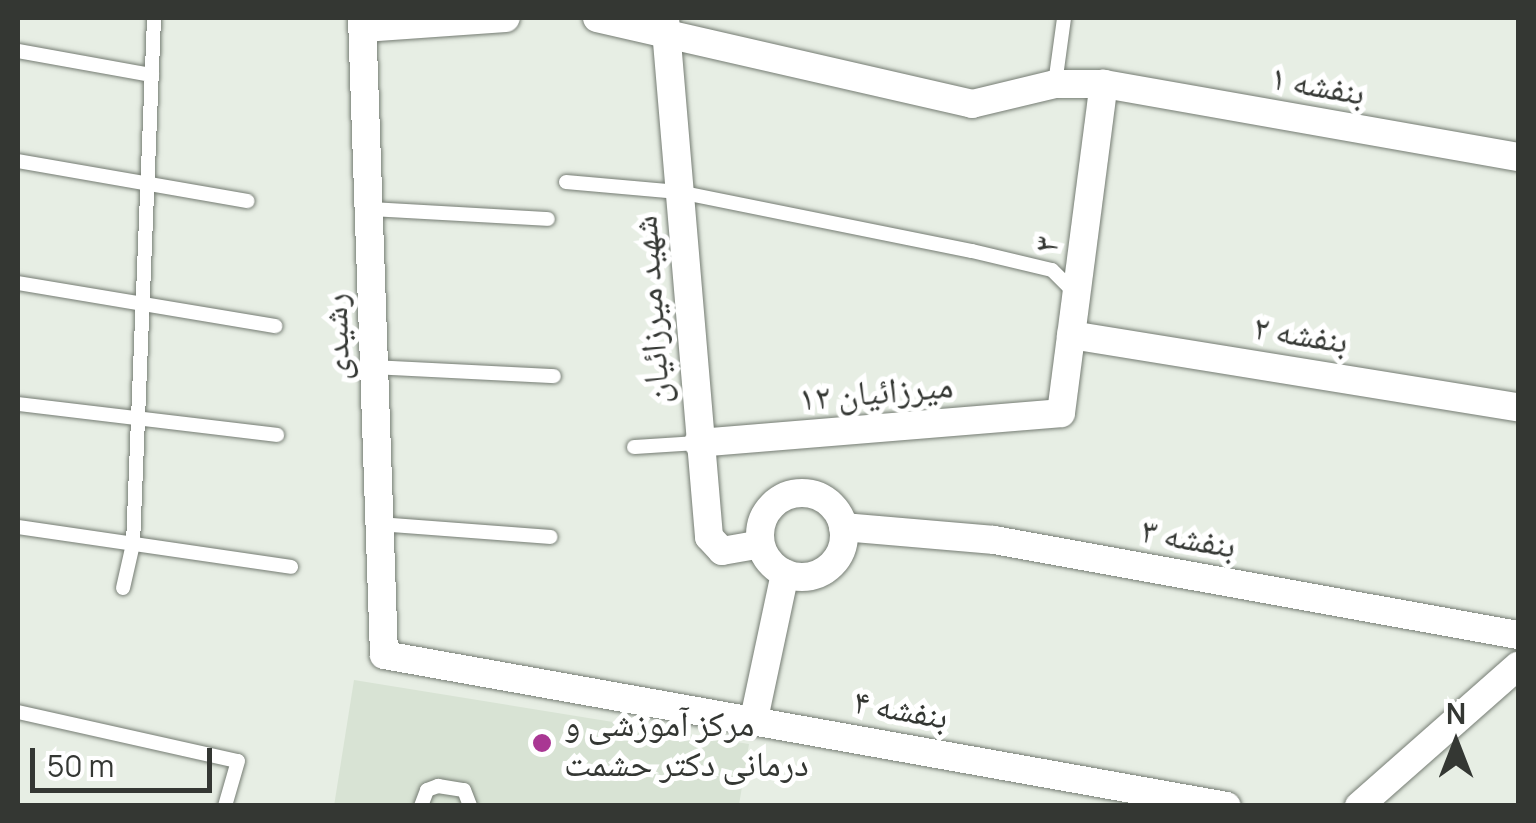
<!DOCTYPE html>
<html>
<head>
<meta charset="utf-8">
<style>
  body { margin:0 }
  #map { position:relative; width:1536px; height:823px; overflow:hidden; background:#e7eee4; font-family:Manrope,"Noto Naskh Arabic",sans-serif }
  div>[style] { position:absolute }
  .built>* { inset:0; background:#d8e3d4 }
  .roads { filter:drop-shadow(0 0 2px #757c73) drop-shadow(0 0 2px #757c73) }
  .lane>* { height:14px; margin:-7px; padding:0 7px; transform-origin:7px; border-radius:7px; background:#fff }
  .street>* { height:28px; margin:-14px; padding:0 14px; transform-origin:14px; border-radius:14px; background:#fff }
  .street>.ring { margin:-14px; padding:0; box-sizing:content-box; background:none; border:28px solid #fff; border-radius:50% }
  .dots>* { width:28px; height:28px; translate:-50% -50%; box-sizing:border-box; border:5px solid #fff; border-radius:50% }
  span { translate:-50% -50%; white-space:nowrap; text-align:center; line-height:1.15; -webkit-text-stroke:10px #fff; paint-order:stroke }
  .street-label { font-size:35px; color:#343733 }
  .poi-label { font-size:35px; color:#343733 }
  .left { translate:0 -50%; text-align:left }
  .frame { position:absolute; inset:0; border:20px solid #343733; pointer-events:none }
  .north { position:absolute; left:1406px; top:693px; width:100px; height:100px; -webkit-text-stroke:8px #fff; paint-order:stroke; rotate:0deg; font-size:28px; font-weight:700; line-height:40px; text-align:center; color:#343733 }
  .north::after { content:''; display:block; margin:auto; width:35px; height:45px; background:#343733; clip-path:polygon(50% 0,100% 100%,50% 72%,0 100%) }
  .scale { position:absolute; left:30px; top:748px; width:182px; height:45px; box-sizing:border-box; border:5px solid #343733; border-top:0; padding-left:12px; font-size:30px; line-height:35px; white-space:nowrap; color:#343733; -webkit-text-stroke:8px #fff; paint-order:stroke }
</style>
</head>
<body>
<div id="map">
  <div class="built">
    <i style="clip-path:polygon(354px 680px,749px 744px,739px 805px,334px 806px)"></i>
  </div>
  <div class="roads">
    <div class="lane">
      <i style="left:18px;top:51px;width:136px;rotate:10.2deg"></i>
      <i style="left:1055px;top:84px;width:67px;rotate:-82.2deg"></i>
      <i style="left:18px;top:161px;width:233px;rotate:9.9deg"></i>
      <i style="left:566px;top:182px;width:113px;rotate:5.1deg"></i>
      <i style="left:679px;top:192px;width:299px;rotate:11.4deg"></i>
      <i style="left:972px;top:251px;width:82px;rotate:13.4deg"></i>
      <i style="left:1052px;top:270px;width:34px;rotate:45deg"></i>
      <i style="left:369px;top:209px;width:179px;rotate:3.2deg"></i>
      <i style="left:18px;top:283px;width:261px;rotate:9.5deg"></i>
      <i style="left:374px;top:367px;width:180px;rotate:2.9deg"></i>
      <i style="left:18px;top:404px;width:261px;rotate:6.8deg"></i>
      <i style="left:634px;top:447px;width:64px;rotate:-3.6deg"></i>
      <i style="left:379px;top:524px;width:172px;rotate:4.3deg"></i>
      <i style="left:18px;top:527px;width:276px;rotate:8.3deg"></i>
      <i style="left:123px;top:588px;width:45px;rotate:-77.2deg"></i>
      <i style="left:133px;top:544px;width:526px;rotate:-87.71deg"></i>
      <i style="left:18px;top:712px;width:225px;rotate:12.6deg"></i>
      <i style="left:238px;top:761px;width:47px;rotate:106.1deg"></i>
      <i style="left:421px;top:806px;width:17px;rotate:-69deg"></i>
      <i style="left:427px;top:790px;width:12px;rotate:-20deg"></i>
      <i style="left:438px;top:786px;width:26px;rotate:9deg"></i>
      <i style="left:464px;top:790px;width:17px;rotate:69deg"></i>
    </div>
    <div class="street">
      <i style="left:362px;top:18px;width:637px;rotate:88.02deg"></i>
      <i style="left:384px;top:655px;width:856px;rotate:10.16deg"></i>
      <i style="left:597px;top:18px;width:385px;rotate:12.9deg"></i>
      <i style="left:972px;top:104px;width:85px;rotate:-13.5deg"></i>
      <i style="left:1055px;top:84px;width:49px"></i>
      <i style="left:1104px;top:84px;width:420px;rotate:10deg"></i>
      <i style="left:665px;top:18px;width:521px;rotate:85.15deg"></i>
      <i style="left:709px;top:537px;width:19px;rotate:47deg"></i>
      <i style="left:722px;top:551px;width:39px;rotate:-10deg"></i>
      <i style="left:363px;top:28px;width:143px;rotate:-4deg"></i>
      <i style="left:1071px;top:335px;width:453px;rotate:9.2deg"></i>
      <i style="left:698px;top:443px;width:364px;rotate:-4.7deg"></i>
      <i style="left:1061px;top:413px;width:332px;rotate:-82.6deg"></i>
      <i class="ring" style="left:760px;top:493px;width:56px;height:56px"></i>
      <i style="left:843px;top:527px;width:152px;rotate:4.9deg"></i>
      <i style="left:994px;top:540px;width:533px;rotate:10.28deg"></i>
      <i style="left:754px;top:719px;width:149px;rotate:-78deg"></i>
      <i style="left:1359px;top:806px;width:212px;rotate:-41.4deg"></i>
    </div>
  </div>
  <div class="dots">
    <i style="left:542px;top:743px;background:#a93793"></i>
  </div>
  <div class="street-label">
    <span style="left:1318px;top:84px;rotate:10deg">بنفشه ۱</span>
    <span style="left:1045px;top:244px;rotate:-82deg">۳</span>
    <span style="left:650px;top:310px;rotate:-94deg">شهید میرزائیان</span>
    <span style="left:1301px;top:333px;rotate:9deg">بنفشه ۲</span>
    <span style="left:335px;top:337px;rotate:-92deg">رشیدی</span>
    <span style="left:876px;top:391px;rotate:-5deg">میرزائیان ۱۲</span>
    <span style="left:1189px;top:537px;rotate:10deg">بنفشه ۳</span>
    <span style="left:901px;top:708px;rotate:10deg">بنفشه ۴</span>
  </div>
  <div class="poi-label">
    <span class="left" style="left:564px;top:743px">مرکز آموزشی و<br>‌درمانی دکتر حشمت</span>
  </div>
  <div class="frame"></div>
  <div class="north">N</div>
  <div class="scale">50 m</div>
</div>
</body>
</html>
